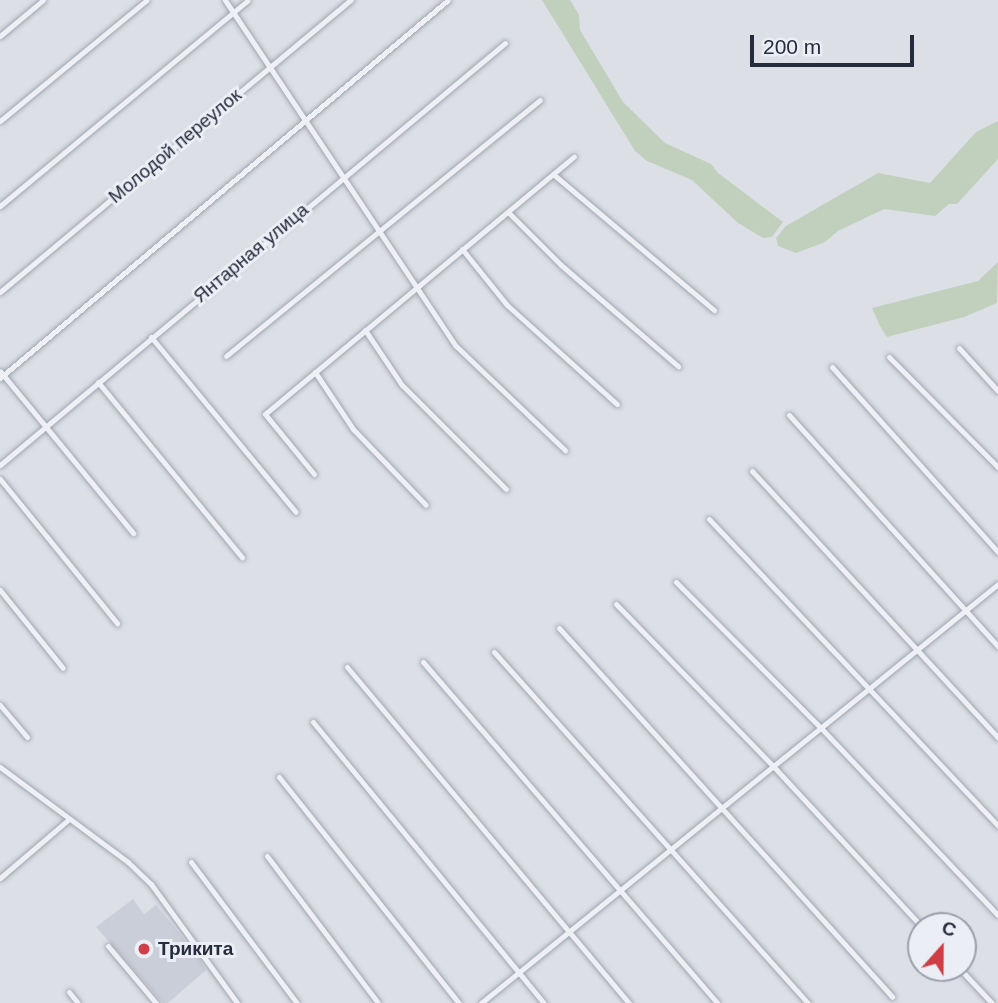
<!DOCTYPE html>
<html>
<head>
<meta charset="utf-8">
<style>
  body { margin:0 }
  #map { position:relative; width:998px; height:1003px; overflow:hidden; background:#dcdfe6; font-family:Arial,sans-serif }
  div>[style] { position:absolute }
  .built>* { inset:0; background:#caced8 }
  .green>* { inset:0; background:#c0d0bd }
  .roads { filter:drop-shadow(0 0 2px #a1a6b0) drop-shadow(0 0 2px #a1a6b0) }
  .minor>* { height:5px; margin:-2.5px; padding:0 2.5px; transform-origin:2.5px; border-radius:2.5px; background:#eef0f5 }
  .dots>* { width:19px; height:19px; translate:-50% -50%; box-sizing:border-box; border:4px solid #ebeef4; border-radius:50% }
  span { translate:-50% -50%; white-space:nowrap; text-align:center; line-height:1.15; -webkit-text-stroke:6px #ebeef4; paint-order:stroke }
  .street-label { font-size:19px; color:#252c3d }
  .poi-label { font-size:19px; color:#252c3d; font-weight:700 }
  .left { translate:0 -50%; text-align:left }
  .north { position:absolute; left:907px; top:912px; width:70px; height:70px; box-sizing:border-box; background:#ebeef4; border:2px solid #9ca0ab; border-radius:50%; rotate:21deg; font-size:19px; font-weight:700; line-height:28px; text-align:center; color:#252c3d }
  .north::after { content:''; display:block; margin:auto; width:24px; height:32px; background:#d03d47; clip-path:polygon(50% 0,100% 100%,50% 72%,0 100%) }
  .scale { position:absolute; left:750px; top:35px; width:164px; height:32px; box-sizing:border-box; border:4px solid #252c3d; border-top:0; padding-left:9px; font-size:21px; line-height:24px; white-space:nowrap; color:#252c3d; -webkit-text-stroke:5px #ebeef4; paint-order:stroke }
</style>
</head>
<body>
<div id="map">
  <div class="built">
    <i style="clip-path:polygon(133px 899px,144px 914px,156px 905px,198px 956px,206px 970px,168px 1003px,163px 1003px,96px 927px)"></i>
  </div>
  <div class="green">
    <i style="clip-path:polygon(542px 0,570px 0,579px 15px,580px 30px,623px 102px,665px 143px,711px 164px,718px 173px,783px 222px,772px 237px,763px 238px,738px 223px,692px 180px,647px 161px,635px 151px)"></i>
    <i style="clip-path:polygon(998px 121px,998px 159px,957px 204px,949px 204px,935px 216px,884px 209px,838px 231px,825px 242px,796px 253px,778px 246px,776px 238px,786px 226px,878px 173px,930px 183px,976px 132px)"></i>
    <i style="clip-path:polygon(998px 262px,997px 303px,964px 317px,887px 337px,880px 326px,872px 308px,978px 281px)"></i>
  </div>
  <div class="roads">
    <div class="minor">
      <i style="left:225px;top:0;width:416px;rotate:56.3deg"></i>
      <i style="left:456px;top:346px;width:151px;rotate:43.7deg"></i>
      <i style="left:0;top:36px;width:56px;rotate:-39.9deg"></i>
      <i style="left:0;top:121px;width:190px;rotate:-39.5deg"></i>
      <i style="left:553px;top:174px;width:211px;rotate:40.2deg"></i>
      <i style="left:0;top:206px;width:322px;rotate:-39.7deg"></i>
      <i style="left:508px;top:212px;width:75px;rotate:45deg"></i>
      <i style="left:561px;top:265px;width:155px;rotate:40.8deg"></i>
      <i style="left:462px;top:249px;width:72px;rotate:51.2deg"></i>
      <i style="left:507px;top:305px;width:148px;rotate:42deg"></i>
      <i style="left:0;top:292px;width:457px;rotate:-39.8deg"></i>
      <i style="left:365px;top:330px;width:66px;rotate:56.1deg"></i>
      <i style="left:402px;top:385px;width:147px;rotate:45deg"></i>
      <i style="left:151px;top:337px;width:227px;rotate:50.4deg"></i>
      <i style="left:959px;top:348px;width:58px;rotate:47.8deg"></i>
      <i style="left:226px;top:356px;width:405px;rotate:-39.2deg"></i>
      <i style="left:889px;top:357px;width:155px;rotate:45.3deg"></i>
      <i style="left:832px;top:367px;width:249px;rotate:48.1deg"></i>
      <i style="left:0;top:371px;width:210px;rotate:50.6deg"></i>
      <i style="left:315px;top:372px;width:69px;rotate:56.3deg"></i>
      <i style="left:353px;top:429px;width:105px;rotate:46.2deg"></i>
      <i style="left:0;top:378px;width:586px;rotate:-40.16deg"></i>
      <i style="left:98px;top:382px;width:227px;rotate:50.6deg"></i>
      <i style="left:789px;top:415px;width:312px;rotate:47.9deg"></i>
      <i style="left:0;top:465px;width:658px;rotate:-39.88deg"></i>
      <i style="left:752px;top:471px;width:363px;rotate:47.3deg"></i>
      <i style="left:314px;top:474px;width:77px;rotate:-129.2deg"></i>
      <i style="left:265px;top:414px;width:402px;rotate:-39.8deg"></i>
      <i style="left:0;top:479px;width:186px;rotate:50.9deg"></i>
      <i style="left:709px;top:519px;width:422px;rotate:46.7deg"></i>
      <i style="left:676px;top:582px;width:206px;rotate:45.2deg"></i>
      <i style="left:821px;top:728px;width:257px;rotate:46.6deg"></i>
      <i style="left:0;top:590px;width:100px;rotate:51.1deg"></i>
      <i style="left:616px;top:604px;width:226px;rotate:45.9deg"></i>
      <i style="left:773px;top:766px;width:218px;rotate:47.2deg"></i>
      <i style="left:559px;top:628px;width:497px;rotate:47.9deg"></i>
      <i style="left:494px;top:652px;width:471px;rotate:48.2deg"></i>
      <i style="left:423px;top:662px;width:450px;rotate:49.2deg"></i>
      <i style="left:347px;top:667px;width:439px;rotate:50deg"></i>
      <i style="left:0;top:705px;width:42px;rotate:49.8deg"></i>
      <i style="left:313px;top:722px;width:364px;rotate:50.6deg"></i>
      <i style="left:0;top:767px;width:159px;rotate:36.6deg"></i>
      <i style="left:128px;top:862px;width:32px;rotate:44deg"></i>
      <i style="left:151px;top:884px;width:147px;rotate:54.1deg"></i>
      <i style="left:279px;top:777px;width:289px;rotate:51.5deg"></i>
      <i style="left:267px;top:856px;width:184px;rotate:52.9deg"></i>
      <i style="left:191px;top:862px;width:176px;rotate:53.1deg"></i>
      <i style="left:0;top:878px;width:91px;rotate:-40.5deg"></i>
      <i style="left:108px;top:946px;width:75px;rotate:49.9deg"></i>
      <i style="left:959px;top:968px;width:48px;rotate:46.7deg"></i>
      <i style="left:69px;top:992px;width:14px;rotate:51deg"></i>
      <i style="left:481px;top:1003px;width:665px;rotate:-39.02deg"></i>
    </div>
  </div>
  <div class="dots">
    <i style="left:144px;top:949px;background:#d03d47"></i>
  </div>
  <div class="street-label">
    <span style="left:175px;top:146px;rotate:-40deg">Молодой переулок</span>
    <span style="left:251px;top:253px;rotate:-40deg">Янтарная улица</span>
  </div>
  <div class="poi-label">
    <span class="left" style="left:158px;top:949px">Трикита</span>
  </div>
  <div class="north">С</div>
  <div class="scale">200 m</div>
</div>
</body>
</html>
